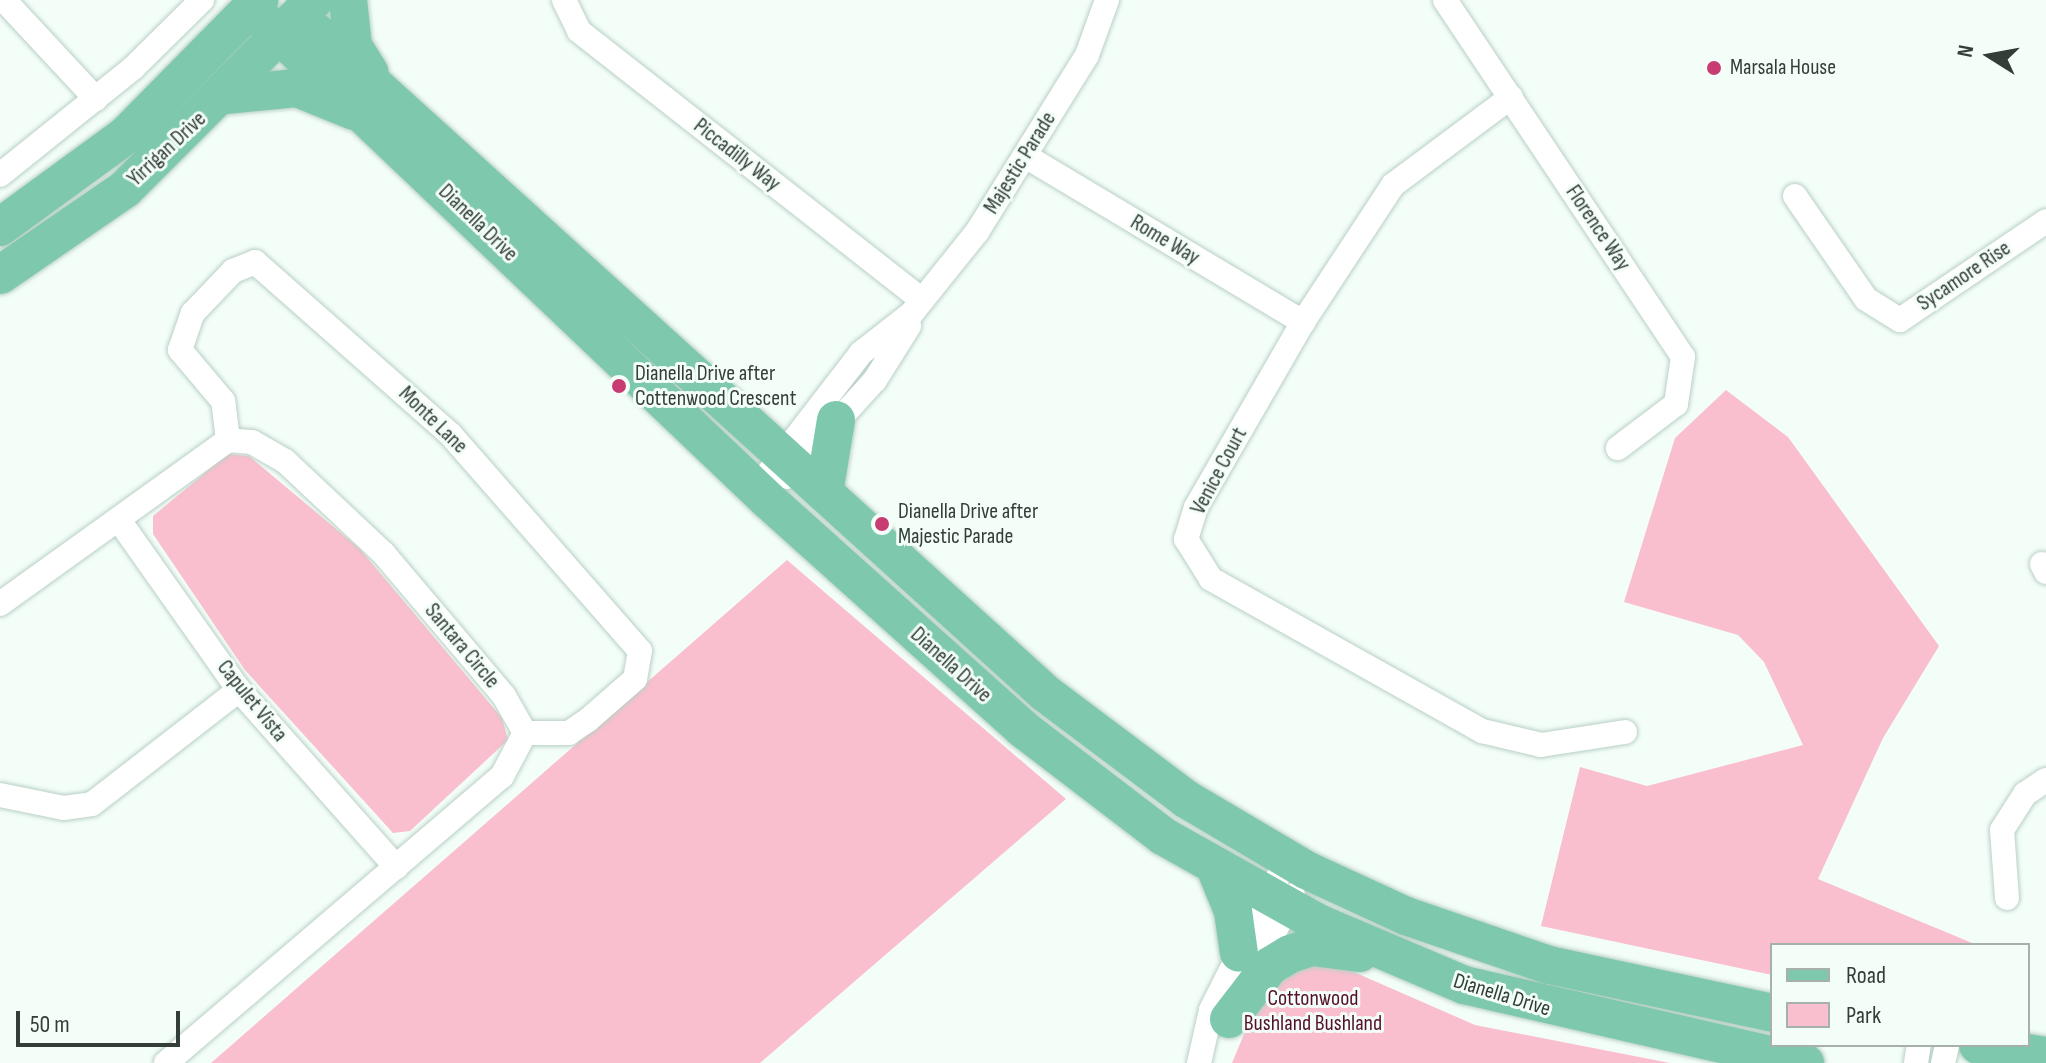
<!DOCTYPE html>
<html>
<head>
<meta charset="utf-8">
<style>
  body { margin:0 }
  #map { position:relative; width:2046px; height:1063px; overflow:hidden; background:#f4fef9; font-family:"Sofia Sans Condensed",sans-serif }
  div>[style] { position:absolute }
  .green>* { inset:0; background:#fabfce }
  .roads { filter:drop-shadow(0 0 2px #b8d0c4) drop-shadow(0 0 2px #b8d0c4) }
  .minor>* { height:24px; margin:-12px; padding:0 12px; transform-origin:12px; border-radius:12px; background:#fff }
  .primary>* { height:38px; margin:-19px; padding:0 19px; transform-origin:19px; border-radius:19px; background:#7ec8ae }
  .dots>* { width:22px; height:22px; translate:-50% -50%; box-sizing:border-box; border:4px solid #f4fef9; border-radius:50% }
  span { translate:-50% -50%; white-space:nowrap; text-align:center; line-height:1.15; -webkit-text-stroke:6px #f4fef9; paint-order:stroke }
  .poi-label { font-size:22px; color:#343e39 }
  .left { translate:0 -50%; text-align:left }
  .street-label { font-size:22px; color:#343e39 }
  .park-label { font-size:22px; color:#550f2b }
  .legend { position:absolute; left:1770px; top:943px; width:260px; height:104px; box-sizing:border-box; background:#f4fef9; border:2px solid #a7b1ac; margin:0; padding:10px 14px; list-style:none; font-size:24px; color:#343e39 }
  .legend li { display:flex; align-items:center; gap:16px; height:40px }
  .legend b { width:40px; border:2px solid #a7b1ac }
  .north { position:absolute; left:1950px; top:16px; width:80px; height:80px; -webkit-text-stroke:6px #f4fef9; paint-order:stroke; rotate:281deg; font-size:22px; font-weight:700; line-height:32px; text-align:center; color:#343e39 }
  .north::after { content:''; display:block; margin:auto; width:28px; height:36px; background:#343e39; clip-path:polygon(50% 0,100% 100%,50% 72%,0 100%) }
  .scale { position:absolute; left:16px; top:1011px; width:164px; height:36px; box-sizing:border-box; border:4px solid #343e39; border-top:0; padding-left:10px; font-size:24px; line-height:28px; white-space:nowrap; color:#343e39; -webkit-text-stroke:6px #f4fef9; paint-order:stroke }
</style>
</head>
<body>
<div id="map">
  <div class="green">
    <i style="clip-path:polygon(1726px 390px,1788px 437px,1939px 646px,1883px 738px,1818px 879px,1977px 945px,1772px 945px,1772px 975px,1541px 926px,1580px 767px,1647px 786px,1803px 745px,1764px 662px,1738px 635px,1624px 602px,1675px 438px)"></i>
    <i style="clip-path:polygon(228px 454px,249px 456px,360px 549px,502px 718px,508px 740px,410px 831px,393px 833px,245px 670px,153px 534px,153px 516px)"></i>
    <i style="clip-path:polygon(787px 560px,1066px 799px,760px 1063px,211px 1063px)"></i>
    <i style="clip-path:polygon(1283px 941px,1475px 1025px,1670px 1063px,1232px 1063px)"></i>
  </div>
  <div class="roads">
    <div class="minor">
      <i style="left:4px;top:0;width:135px;rotate:47.1deg"></i>
      <i style="left:564px;top:0;width:34px;rotate:64deg"></i>
      <i style="left:579px;top:31px;width:436px;rotate:38.1deg"></i>
      <i style="left:1445px;top:0;width:429px;rotate:56.3deg"></i>
      <i style="left:1683px;top:357px;width:48px;rotate:98.5deg"></i>
      <i style="left:1676px;top:404px;width:73px;rotate:142.8deg"></i>
      <i style="left:1511px;top:97px;width:147px;rotate:143.3deg"></i>
      <i style="left:1393px;top:185px;width:164px;rotate:123.3deg"></i>
      <i style="left:1303px;top:322px;width:214px;rotate:120deg"></i>
      <i style="left:1196px;top:507px;width:34px;rotate:107deg"></i>
      <i style="left:1186px;top:539px;width:47px;rotate:58deg"></i>
      <i style="left:1211px;top:579px;width:311px;rotate:29.3deg"></i>
      <i style="left:1482px;top:731px;width:61px;rotate:13.3deg"></i>
      <i style="left:1541px;top:745px;width:85px;rotate:-8.8deg"></i>
      <i style="left:1027px;top:157px;width:322px;rotate:30.9deg"></i>
      <i style="left:0;top:175px;width:171px;rotate:-38.8deg"></i>
      <i style="left:133px;top:68px;width:97px;rotate:-44.6deg"></i>
      <i style="left:1795px;top:196px;width:125px;rotate:55.4deg"></i>
      <i style="left:1866px;top:299px;width:40px;rotate:32deg"></i>
      <i style="left:1900px;top:320px;width:176px;rotate:-34.1deg"></i>
      <i style="left:228px;top:440px;width:39px;rotate:-97deg"></i>
      <i style="left:223px;top:401px;width:67px;rotate:-130.1deg"></i>
      <i style="left:180px;top:350px;width:39px;rotate:-71deg"></i>
      <i style="left:193px;top:313px;width:58px;rotate:-46.4deg"></i>
      <i style="left:233px;top:271px;width:24px;rotate:-22deg"></i>
      <i style="left:255px;top:262px;width:260px;rotate:41.4deg"></i>
      <i style="left:450px;top:434px;width:288px;rotate:48.8deg"></i>
      <i style="left:640px;top:651px;width:28px;rotate:100deg"></i>
      <i style="left:635px;top:679px;width:62px;rotate:138.9deg"></i>
      <i style="left:588px;top:720px;width:23px;rotate:146deg"></i>
      <i style="left:569px;top:733px;width:44px;rotate:180deg"></i>
      <i style="left:787px;top:477px;width:131px;rotate:-47.8deg"></i>
      <i style="left:875px;top:380px;width:64px;rotate:-57.8deg"></i>
      <i style="left:756px;top:489px;width:172px;rotate:-52.3deg"></i>
      <i style="left:861px;top:353px;width:65px;rotate:-38.1deg"></i>
      <i style="left:912px;top:313px;width:104px;rotate:-51.3deg"></i>
      <i style="left:977px;top:232px;width:208px;rotate:-58.1deg"></i>
      <i style="left:1087px;top:55px;width:59px;rotate:-70deg"></i>
      <i style="left:121px;top:523px;width:204px;rotate:54.8deg"></i>
      <i style="left:239px;top:690px;width:237px;rotate:48.4deg"></i>
      <i style="left:2042px;top:564px;width:9px;rotate:63deg"></i>
      <i style="left:0;top:604px;width:281px;rotate:-35.7deg"></i>
      <i style="left:228px;top:440px;width:24px;rotate:5deg"></i>
      <i style="left:252px;top:442px;width:38px;rotate:30deg"></i>
      <i style="left:285px;top:461px;width:136px;rotate:43.2deg"></i>
      <i style="left:384px;top:554px;width:186px;rotate:49.8deg"></i>
      <i style="left:504px;top:696px;width:43px;rotate:60.4deg"></i>
      <i style="left:525px;top:733px;width:49px;rotate:118.1deg"></i>
      <i style="left:502px;top:776px;width:442px;rotate:139.5deg"></i>
      <i style="left:0;top:795px;width:65px;rotate:11.5deg"></i>
      <i style="left:64px;top:808px;width:28px;rotate:-8deg"></i>
      <i style="left:92px;top:804px;width:186px;rotate:-37.8deg"></i>
      <i style="left:2007px;top:898px;width:68px;rotate:-94.2deg"></i>
      <i style="left:2002px;top:830px;width:43px;rotate:-57.4deg"></i>
      <i style="left:2025px;top:794px;width:25px;rotate:-34deg"></i>
      <i style="left:1254px;top:973px;width:87px;rotate:-63.4deg"></i>
      <i style="left:1199px;top:1063px;width:54px;rotate:-77.2deg"></i>
      <i style="left:1211px;top:1010px;width:169px;rotate:-63.3deg"></i>
      <i style="left:1916px;top:1063px;width:18px;rotate:-81deg"></i>
      <i style="left:1943px;top:1063px;width:18px;rotate:-77deg"></i>
    </div>
    <div class="primary">
      <i style="left:348px;top:0;width:46px;rotate:83.8deg"></i>
      <i style="left:353px;top:46px;width:31px;rotate:58deg"></i>
      <i style="left:252px;top:9px;width:712px;rotate:43.58deg"></i>
      <i style="left:768px;top:500px;width:343px;rotate:41.9deg"></i>
      <i style="left:1023px;top:729px;width:176px;rotate:37.4deg"></i>
      <i style="left:1163px;top:836px;width:178px;rotate:29.3deg"></i>
      <i style="left:1318px;top:923px;width:159px;rotate:23deg"></i>
      <i style="left:1464px;top:985px;width:350px;rotate:12.9deg"></i>
      <i style="left:316px;top:32px;width:984px;rotate:42.2deg"></i>
      <i style="left:1045px;top:693px;width:176px;rotate:36.9deg"></i>
      <i style="left:1186px;top:799px;width:139px;rotate:30.6deg"></i>
      <i style="left:1306px;top:870px;width:110px;rotate:24.7deg"></i>
      <i style="left:1406px;top:916px;width:151px;rotate:18.9deg"></i>
      <i style="left:1549px;top:965px;width:228px;rotate:12.1deg"></i>
      <i style="left:225px;top:95px;width:72px;rotate:-5.6deg"></i>
      <i style="left:297px;top:88px;width:61px;rotate:22deg"></i>
      <i style="left:0;top:227px;width:156px;rotate:-36.1deg"></i>
      <i style="left:126px;top:135px;width:190px;rotate:-45.4deg"></i>
      <i style="left:0;top:275px;width:152px;rotate:-34.5deg"></i>
      <i style="left:125px;top:189px;width:267px;rotate:-45deg"></i>
      <i style="left:825px;top:487px;width:68px;rotate:-80.7deg"></i>
      <i style="left:1215px;top:867px;width:48px;rotate:67.8deg"></i>
      <i style="left:1233px;top:911px;width:42px;rotate:81.9deg"></i>
      <i style="left:1229px;top:1019px;width:67px;rotate:-52.3deg"></i>
      <i style="left:1270px;top:966px;width:23px;rotate:-31deg"></i>
      <i style="left:1290px;top:954px;width:23px;rotate:-18deg"></i>
      <i style="left:1312px;top:947px;width:48px;rotate:7.1deg"></i>
      <i style="left:1978px;top:1045px;width:69px;rotate:9.2deg"></i>
    </div>
  </div>
  <div class="dots">
    <i style="left:1714px;top:68px;background:#c83d71"></i>
    <i style="left:619px;top:386px;background:#c83d71"></i>
    <i style="left:882px;top:524px;background:#c83d71"></i>
  </div>
  <div class="poi-label">
    <span class="left" style="left:1730px;top:68px">Marsala House</span>
    <span class="left" style="left:635px;top:386px">Dianella Drive after<br>Cottenwood Crescent</span>
    <span class="left" style="left:898px;top:524px">Dianella Drive after<br>Majestic Parade</span>
  </div>
  <div class="street-label">
    <span style="left:167px;top:149px;rotate:-43deg">Yirrigan Drive</span>
    <span style="left:737px;top:155px;rotate:38deg">Piccadilly Way</span>
    <span style="left:1020px;top:163px;rotate:-58deg">Majestic Parade</span>
    <span style="left:478px;top:223px;rotate:44deg">Dianella Drive</span>
    <span style="left:1598px;top:228px;rotate:56deg">Florence Way</span>
    <span style="left:1165px;top:240px;rotate:31deg">Rome Way</span>
    <span style="left:1964px;top:276px;rotate:-34deg">Sycamore Rise</span>
    <span style="left:433px;top:420px;rotate:44deg">Monte Lane</span>
    <span style="left:1219px;top:471px;rotate:-62deg">Venice Court</span>
    <span style="left:462px;top:646px;rotate:50deg">Santara Circle</span>
    <span style="left:951px;top:665px;rotate:42deg">Dianella Drive</span>
    <span style="left:252px;top:701px;rotate:51deg">Capulet Vista</span>
    <span style="left:1502px;top:995px;rotate:17deg">Dianella Drive</span>
  </div>
  <div class="park-label">
    <span style="left:1313px;top:1011px">Cottonwood<br>Bushland Bushland</span>
  </div>
  <ul class="legend">
  <li><b style="height:10px;background:#7ec8ae"></b>Road</li>
  <li><b style="height:22px;background:#fabfce"></b>Park</li>
  </ul>
  <div class="north">N</div>
  <div class="scale">50 m</div>
</div>
</body>
</html>
